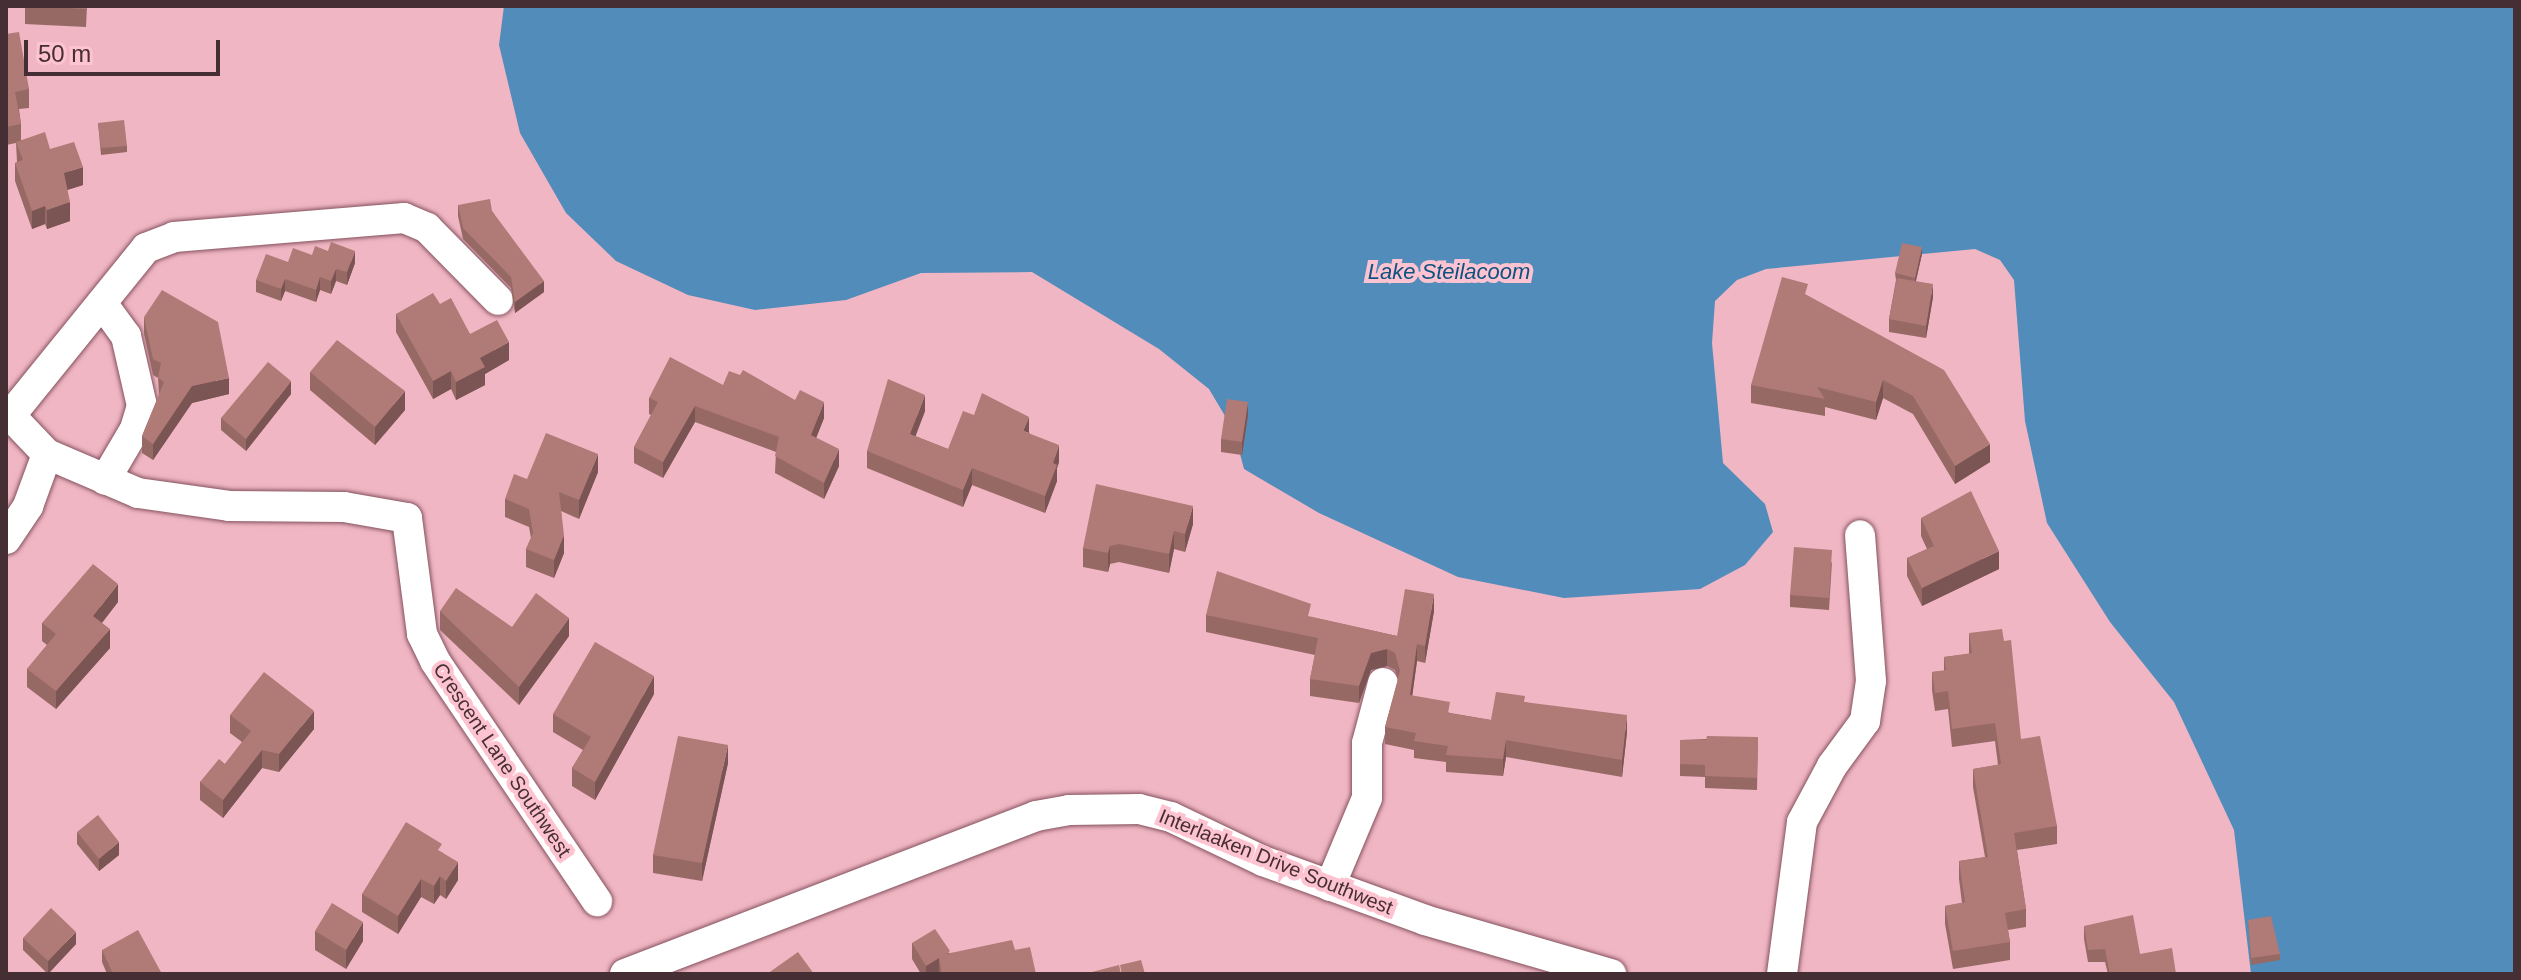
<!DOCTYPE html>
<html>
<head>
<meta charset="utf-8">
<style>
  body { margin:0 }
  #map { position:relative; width:2521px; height:980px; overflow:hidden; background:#f0b6c3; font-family:Helvetica,sans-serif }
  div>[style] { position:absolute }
  .water>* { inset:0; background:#518cbb }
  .roads { filter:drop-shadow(0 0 2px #84525e) drop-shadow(0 0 2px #84525e) }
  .minor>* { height:30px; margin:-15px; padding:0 15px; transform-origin:15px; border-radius:15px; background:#fff }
  .wall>* { inset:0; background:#976965 }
  .shaded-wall>* { inset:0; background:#7b5553 }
  .building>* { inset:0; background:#b07a76 }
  span { translate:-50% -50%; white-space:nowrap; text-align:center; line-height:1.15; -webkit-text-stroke:8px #fec3d0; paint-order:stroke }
  .street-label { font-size:20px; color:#462f34 }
  .water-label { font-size:22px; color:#0d5382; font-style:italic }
  .frame { position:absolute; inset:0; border:8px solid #462f34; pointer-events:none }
  .scale { position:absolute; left:24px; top:40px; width:196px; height:36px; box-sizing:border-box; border:4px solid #462f34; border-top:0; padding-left:10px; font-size:24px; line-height:28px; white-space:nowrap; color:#462f34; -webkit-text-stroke:6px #fec3d0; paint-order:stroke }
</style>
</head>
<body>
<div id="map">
  <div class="water">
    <i style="clip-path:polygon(504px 6px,2515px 6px,2515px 974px,2251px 974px,2234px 830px,2174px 702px,2110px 622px,2047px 523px,2025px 421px,2014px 280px,2000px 260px,1975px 249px,1766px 269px,1737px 280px,1715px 301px,1712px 343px,1723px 463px,1765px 504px,1773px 532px,1745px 565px,1700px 589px,1564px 598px,1458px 577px,1319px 513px,1244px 469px,1234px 431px,1209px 389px,1159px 349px,1032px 272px,921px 273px,846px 300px,755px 310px,688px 295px,616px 261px,566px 213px,520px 133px,499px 45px)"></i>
  </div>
  <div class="roads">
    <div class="minor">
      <i style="left:102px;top:303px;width:41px;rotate:54deg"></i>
      <i style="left:126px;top:336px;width:72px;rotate:77.1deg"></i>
      <i style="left:142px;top:406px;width:24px;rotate:107deg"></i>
      <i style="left:135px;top:429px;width:59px;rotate:120.5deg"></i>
      <i style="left:6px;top:411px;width:59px;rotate:46.4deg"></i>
      <i style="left:47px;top:454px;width:99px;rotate:23.2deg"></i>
      <i style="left:138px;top:493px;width:92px;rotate:8.1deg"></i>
      <i style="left:229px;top:506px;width:115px;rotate:0.5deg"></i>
      <i style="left:344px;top:507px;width:64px;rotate:9.9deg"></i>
      <i style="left:407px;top:518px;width:117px;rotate:82.6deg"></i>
      <i style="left:422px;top:634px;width:30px;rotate:64deg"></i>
      <i style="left:435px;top:661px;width:290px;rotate:56deg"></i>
      <i style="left:10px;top:416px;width:216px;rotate:-51deg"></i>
      <i style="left:146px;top:248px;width:30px;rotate:-21deg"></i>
      <i style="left:174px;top:237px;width:231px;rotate:-4.7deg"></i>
      <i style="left:404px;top:218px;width:25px;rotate:23deg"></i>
      <i style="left:427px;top:228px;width:101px;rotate:45.4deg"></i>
      <i style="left:6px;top:539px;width:40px;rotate:-56deg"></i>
      <i style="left:28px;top:506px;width:55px;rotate:-69.9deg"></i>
      <i style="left:1330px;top:886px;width:95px;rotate:-67.2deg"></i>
      <i style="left:1367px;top:798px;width:55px;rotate:-90deg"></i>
      <i style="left:1367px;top:743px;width:62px;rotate:-75.1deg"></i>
      <i style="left:625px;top:974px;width:440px;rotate:-21deg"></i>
      <i style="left:1036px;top:816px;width:34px;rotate:-10deg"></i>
      <i style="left:1069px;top:810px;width:70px;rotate:-0.8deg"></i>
      <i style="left:1139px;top:809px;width:33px;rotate:14deg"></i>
      <i style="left:1171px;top:817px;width:102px;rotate:25.6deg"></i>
      <i style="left:1263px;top:861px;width:172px;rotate:20deg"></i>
      <i style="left:1425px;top:920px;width:194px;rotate:16.2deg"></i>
      <i style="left:1782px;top:974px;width:153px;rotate:-82.5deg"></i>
      <i style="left:1802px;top:822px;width:64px;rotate:-61.8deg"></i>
      <i style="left:1832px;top:766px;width:56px;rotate:-53.7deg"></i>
      <i style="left:1865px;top:721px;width:40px;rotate:-81.5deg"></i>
      <i style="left:1871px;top:681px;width:146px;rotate:-94.3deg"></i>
    </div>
  </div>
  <div class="wall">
    <i style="clip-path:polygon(25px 6px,87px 6px,86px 27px,25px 24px)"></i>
    <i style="clip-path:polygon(6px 34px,29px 89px,29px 108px,19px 109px,21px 124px,21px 140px,50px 149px,83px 185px,67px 190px,70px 221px,47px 229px,45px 224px,32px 229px,15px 181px,15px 163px,17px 162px,16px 143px,6px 145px)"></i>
    <i style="clip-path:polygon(98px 123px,127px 146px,127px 152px,101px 155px)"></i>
    <i style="clip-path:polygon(458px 205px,492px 211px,544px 292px,515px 313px,511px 288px,463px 239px,458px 216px)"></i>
    <i style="clip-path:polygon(1922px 254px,1916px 281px,1933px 297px,1926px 338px,1889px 332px,1889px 319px,1896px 280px,1895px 273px)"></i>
    <i style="clip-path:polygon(312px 255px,355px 263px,347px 285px,336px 281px,331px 294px,320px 290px,316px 302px,285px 291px,281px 301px,256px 292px,256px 280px,288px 262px)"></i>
    <i style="clip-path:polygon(1808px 296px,1990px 462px,1955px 484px,1913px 414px,1883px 398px,1876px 420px,1825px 407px,1825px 416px,1751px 403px,1751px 385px)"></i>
    <i style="clip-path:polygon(440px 304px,470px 334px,509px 360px,485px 374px,485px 385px,456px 400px,451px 389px,433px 399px,396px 332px,396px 314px)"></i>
    <i style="clip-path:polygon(144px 317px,229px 394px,192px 403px,153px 460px,142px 453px,142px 436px,159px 395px,158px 378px,153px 375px,144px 334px)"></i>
    <i style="clip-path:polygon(310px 372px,405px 410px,375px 445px,310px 390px)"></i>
    <i style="clip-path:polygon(723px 385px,824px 418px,816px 438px,839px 466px,824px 499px,775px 473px,776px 452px,695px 422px,663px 478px,634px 463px,634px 447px,651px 415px,649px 414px,649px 398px)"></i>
    <i style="clip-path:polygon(291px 394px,246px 451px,221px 430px,221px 418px)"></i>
    <i style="clip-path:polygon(925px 411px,915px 436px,948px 449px,1029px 433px,1059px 462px,1057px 468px,1057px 481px,1045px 513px,972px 485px,963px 507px,867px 468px,867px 451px)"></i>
    <i style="clip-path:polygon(1248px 415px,1242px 455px,1221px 452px,1221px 439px)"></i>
    <i style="clip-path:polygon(598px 472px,579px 519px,561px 511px,564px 553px,554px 578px,526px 567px,526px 549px,531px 538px,529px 527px,505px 517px,505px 499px,527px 479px)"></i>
    <i style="clip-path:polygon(1921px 518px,1999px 569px,1922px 606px,1907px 576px,1907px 558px,1927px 549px,1921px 536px)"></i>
    <i style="clip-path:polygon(1193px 524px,1185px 552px,1174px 549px,1169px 573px,1119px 562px,1110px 564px,1108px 572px,1083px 567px,1083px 548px)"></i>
    <i style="clip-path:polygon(1832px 562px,1829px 610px,1790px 607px,1790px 595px)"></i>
    <i style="clip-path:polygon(118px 602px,102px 623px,110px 648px,56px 709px,27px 687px,27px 669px,47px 645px,42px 641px,42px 623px)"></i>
    <i style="clip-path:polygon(440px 611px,512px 627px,569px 636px,519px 705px,440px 630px)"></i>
    <i style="clip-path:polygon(1434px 611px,1425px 663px,1417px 661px,1412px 696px,1450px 713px,1491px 720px,1525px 702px,1627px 732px,1622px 777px,1506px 757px,1503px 776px,1446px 772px,1446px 762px,1414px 758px,1414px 750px,1385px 744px,1385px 727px,1398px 680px,1395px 670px,1387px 666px,1371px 670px,1359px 703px,1310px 696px,1310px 679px,1315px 655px,1206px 632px,1206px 615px,1311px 617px,1397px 636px)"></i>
    <i style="clip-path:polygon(1969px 633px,2021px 739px,2057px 826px,2057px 844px,2017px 850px,2026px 909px,2026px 927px,2008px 930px,2010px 942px,2010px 960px,1953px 969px,1945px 924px,1945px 906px,1962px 903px,1959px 879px,1959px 861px,1985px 857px,1973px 787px,1973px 769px,1998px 765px,1995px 741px,1952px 747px,1948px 709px,1935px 711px,1932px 690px,1932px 672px,1944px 671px,1944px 657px,1969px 654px)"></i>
    <i style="clip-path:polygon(654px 694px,595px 800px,572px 786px,572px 768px,583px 750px,553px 732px,553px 714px)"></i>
    <i style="clip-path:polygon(230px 715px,314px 729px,279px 772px,262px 768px,223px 818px,200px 800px,200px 782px,225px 764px,242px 742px,230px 733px)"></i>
    <i style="clip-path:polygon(1758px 737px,1757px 790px,1705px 788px,1705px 777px,1680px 776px,1680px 740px)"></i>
    <i style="clip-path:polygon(728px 763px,702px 881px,653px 873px,653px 855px)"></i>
    <i style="clip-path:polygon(77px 832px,119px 855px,99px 871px,77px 844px)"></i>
    <i style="clip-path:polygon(442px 852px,458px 880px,446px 899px,440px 895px,434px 904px,421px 897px,398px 934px,362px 912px,362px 894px)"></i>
    <i style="clip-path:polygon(2248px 920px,2280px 954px,2280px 960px,2251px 965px)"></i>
    <i style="clip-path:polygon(2084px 926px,2140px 954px,2176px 974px,2108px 974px,2105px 962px,2088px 962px,2084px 939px)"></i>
    <i style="clip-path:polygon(315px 931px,363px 941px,346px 969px,315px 950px)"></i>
    <i style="clip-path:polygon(23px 938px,76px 944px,48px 974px,23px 950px)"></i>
    <i style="clip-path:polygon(912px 943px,950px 953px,1015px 950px,1036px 974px,921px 974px,912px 959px)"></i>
    <i style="clip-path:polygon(102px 950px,162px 974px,107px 974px,102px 962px)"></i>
  </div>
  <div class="shaded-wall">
    <i style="clip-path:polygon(83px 167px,83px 185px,64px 191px,64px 173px)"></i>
    <i style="clip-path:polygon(70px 202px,70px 221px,47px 229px,47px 210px)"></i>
    <i style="clip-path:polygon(45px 206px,45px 224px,32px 229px,32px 211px)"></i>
    <i style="clip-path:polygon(1922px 247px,1922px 254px,1915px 284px,1915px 278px)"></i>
    <i style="clip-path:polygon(355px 251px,355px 263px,347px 285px,347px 272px)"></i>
    <i style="clip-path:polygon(336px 269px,336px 281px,331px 294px,331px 281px)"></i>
    <i style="clip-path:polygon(320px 277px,320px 290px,316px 302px,316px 290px)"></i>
    <i style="clip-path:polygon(285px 279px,285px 291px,281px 301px,281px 289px)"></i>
    <i style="clip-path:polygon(544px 281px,544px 292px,515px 313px,515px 302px)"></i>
    <i style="clip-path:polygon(1933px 284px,1933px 297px,1926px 338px,1926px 326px)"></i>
    <i style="clip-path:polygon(509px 342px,509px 360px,485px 374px,485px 385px,456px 400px,456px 382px,480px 358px)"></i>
    <i style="clip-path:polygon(451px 371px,451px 389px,433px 399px,433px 381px)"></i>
    <i style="clip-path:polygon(229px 378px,229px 394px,192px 403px,153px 460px,153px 444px,192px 386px)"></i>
    <i style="clip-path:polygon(1883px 380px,1883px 398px,1876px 420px,1876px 402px)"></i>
    <i style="clip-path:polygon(291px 381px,291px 394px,246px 451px,246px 439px)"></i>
    <i style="clip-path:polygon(405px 391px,405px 410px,375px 445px,375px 427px)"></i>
    <i style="clip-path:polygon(925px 395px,925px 411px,910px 451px,910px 434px)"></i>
    <i style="clip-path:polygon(824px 402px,824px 418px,811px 451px,811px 435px)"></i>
    <i style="clip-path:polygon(1248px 402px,1248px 415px,1242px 455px,1242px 442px)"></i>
    <i style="clip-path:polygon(695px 406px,695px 422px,663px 478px,663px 462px)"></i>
    <i style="clip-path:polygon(1029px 417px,1029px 433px,1023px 431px)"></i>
    <i style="clip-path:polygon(1990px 444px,1990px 462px,1955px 484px,1955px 466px)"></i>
    <i style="clip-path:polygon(1059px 445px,1059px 462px,1057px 468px,1057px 481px,1045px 513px,1045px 496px,1053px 463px)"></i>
    <i style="clip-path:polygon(839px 449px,839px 466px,824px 499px,824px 483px)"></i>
    <i style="clip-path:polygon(598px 454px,598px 472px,579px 519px,579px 500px)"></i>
    <i style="clip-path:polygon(972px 468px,972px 485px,963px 507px,963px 490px)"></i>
    <i style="clip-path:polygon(1193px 506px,1193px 524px,1185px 552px,1185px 534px)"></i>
    <i style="clip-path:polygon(1174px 531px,1174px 549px,1169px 573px,1169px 554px)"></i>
    <i style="clip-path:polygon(564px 535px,564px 553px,554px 578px,554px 560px)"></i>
    <i style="clip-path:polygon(1110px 546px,1110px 564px,1108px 572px,1108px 553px)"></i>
    <i style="clip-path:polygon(1999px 551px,1999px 569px,1922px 606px,1922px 588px)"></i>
    <i style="clip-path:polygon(118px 584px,118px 602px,93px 634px,93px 616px)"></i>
    <i style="clip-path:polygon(1434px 594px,1434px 611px,1425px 663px,1425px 646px)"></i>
    <i style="clip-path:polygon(569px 618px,569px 636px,519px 705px,519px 687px)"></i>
    <i style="clip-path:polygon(110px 629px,110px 648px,56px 709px,56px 691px)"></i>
    <i style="clip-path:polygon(1417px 644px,1417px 661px,1410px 712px,1410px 695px)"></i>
    <i style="clip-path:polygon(1387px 649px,1387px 666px,1371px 670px,1359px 703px,1359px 686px,1371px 653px)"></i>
    <i style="clip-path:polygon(654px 676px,654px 694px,595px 800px,595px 782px)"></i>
    <i style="clip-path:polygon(314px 711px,314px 729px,279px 772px,279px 754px)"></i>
    <i style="clip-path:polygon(1627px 715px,1627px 732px,1622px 777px,1622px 760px)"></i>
    <i style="clip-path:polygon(1506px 740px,1506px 757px,1503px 776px,1503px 759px)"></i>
    <i style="clip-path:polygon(728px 745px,728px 763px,702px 881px,702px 863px)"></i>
    <i style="clip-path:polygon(262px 750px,262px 768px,223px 818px,223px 800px)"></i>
    <i style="clip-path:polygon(119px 842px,119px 855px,99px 871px,99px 859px)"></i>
    <i style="clip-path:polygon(458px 862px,458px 880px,446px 899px,446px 881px)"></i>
    <i style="clip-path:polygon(440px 876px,440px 895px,434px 904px,434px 886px)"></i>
    <i style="clip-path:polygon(421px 879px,421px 897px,398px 934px,398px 916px)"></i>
    <i style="clip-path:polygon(363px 922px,363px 941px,346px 969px,346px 950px)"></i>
    <i style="clip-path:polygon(76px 932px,76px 944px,48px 974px,48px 961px)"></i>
    <i style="clip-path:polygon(939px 958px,939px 974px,926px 974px,926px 966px)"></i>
  </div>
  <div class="building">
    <i style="clip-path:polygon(35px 6px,86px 6px,86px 9px)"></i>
    <i style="clip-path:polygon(19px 32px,29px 89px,15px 92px,21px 124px,6px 127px,6px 34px)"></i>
    <i style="clip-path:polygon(124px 120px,127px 146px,101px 148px,98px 123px)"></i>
    <i style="clip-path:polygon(45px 132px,50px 149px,74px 142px,83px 167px,64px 173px,70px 202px,47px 210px,45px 206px,32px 211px,15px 163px,23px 160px,16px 142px)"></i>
    <i style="clip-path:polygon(490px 199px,492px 211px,544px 281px,515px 302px,511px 277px,463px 228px,458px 205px)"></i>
    <i style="clip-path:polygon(331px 242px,355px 251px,347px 272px,336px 269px,331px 281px,320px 277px,316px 290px,285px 279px,281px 289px,256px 280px,266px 254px,288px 262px,293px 248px,312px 255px,315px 246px,328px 251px)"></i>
    <i style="clip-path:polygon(1902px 243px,1922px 247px,1915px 278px,1895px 273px)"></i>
    <i style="clip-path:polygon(1782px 277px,1808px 284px,1805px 294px,1944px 370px,1990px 444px,1955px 466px,1913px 396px,1883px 380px,1876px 402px,1817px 387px,1825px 399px,1751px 385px)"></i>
    <i style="clip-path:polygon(1897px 278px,1933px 284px,1926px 326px,1889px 319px)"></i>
    <i style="clip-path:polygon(162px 290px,218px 322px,229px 378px,192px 386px,153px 444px,142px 436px,164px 382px,158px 378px,161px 363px,153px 359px,144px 317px)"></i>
    <i style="clip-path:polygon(433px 293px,440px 304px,451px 298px,470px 334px,497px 320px,509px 342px,480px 358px,485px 367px,456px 382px,451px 371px,433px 381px,396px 314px)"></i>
    <i style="clip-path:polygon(337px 340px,405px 391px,375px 427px,310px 372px)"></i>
    <i style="clip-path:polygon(670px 357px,723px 385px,729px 371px,740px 375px,743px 370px,795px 400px,800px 390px,824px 402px,811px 435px,839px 449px,824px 483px,775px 456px,779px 437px,695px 406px,663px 462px,634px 447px,658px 402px,649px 398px)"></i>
    <i style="clip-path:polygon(268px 362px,291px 381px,246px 439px,221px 418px)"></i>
    <i style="clip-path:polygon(888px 379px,925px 395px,910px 434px,948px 449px,963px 411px,974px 415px,982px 393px,1029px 417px,1023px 431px,1059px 445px,1053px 463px,1057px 465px,1045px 496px,972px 468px,963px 490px,867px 451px)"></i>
    <i style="clip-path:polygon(1227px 399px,1248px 402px,1242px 442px,1221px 439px)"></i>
    <i style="clip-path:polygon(546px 433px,598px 454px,579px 500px,559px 492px,564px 535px,554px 560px,526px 549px,533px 533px,529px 509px,505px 499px,514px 474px,527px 479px)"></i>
    <i style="clip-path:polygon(1096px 484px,1193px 506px,1185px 534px,1174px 531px,1169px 554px,1119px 544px,1110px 546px,1108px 553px,1083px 548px)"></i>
    <i style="clip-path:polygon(1971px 491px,1999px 551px,1922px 588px,1907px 558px,1934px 546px,1921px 518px)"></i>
    <i style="clip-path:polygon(1794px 547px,1832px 550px,1829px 598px,1790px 595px)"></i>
    <i style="clip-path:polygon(93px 564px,118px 584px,93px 616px,110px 629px,56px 691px,27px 669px,56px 634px,42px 623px)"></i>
    <i style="clip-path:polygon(1217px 571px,1311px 604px,1308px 616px,1397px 636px,1405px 589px,1434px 594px,1425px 646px,1417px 644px,1410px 695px,1450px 702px,1448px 713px,1491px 720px,1496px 692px,1525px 696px,1524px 702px,1627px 715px,1622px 760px,1506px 740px,1503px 759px,1446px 755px,1448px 746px,1414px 741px,1416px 733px,1385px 727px,1400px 671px,1395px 653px,1387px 649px,1371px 653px,1359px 686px,1310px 679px,1318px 638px,1206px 615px)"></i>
    <i style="clip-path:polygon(456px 588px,512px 627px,536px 593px,569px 618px,519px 687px,440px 611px)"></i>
    <i style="clip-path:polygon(2002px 629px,2004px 641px,2011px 640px,2021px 739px,2040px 736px,2057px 826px,2014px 833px,2026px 909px,2005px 913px,2010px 942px,1953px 951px,1945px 906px,1965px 902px,1959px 861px,1988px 857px,1973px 769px,2001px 764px,1995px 723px,1952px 729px,1948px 691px,1935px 693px,1932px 672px,1946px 670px,1944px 657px,1972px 653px,1969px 633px)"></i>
    <i style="clip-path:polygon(595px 642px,654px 676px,595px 782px,572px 768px,591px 737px,553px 714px)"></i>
    <i style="clip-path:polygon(264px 672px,314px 711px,279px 754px,262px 750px,223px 800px,200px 782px,219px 759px,225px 764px,251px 731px,230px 715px)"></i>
    <i style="clip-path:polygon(678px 736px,728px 745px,702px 863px,653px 855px)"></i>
    <i style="clip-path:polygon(1707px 736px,1758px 737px,1757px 778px,1705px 776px,1705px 765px,1680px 764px,1680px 740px,1706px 740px)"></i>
    <i style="clip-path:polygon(98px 815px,119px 842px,99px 859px,77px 832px)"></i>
    <i style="clip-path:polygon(406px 822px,442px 844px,438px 850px,458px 862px,446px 881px,440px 876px,434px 886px,421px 879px,398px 916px,362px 894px)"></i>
    <i style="clip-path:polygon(332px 903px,363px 922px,346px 950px,315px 931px)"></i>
    <i style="clip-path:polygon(51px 908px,76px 932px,48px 961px,23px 938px)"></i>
    <i style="clip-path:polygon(2133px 915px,2140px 954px,2172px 948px,2176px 974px,2110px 974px,2105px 949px,2088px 950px,2084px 926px)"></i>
    <i style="clip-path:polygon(2271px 916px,2280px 954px,2251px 958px,2248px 920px)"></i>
    <i style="clip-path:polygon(935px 929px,950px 951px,946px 954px,1012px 940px,1015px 950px,1030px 947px,1036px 974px,942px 974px,939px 958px,926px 966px,912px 943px)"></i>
    <i style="clip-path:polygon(138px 930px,162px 974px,113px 974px,102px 950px)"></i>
    <i style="clip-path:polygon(798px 952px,814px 974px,767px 974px)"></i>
    <i style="clip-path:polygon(1141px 960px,1145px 974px,1122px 974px,1120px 965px)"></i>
    <i style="clip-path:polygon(1119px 965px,1121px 974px,1093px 974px,1092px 972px)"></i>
  </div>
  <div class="street-label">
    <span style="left:502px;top:760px;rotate:56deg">Crescent Lane Southwest</span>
    <span style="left:1276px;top:862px;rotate:22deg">Interlaaken Drive Southwest</span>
  </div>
  <div class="water-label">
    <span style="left:1449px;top:272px">Lake Steilacoom</span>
  </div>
  <div class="frame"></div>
  <div class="scale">50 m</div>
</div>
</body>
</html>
